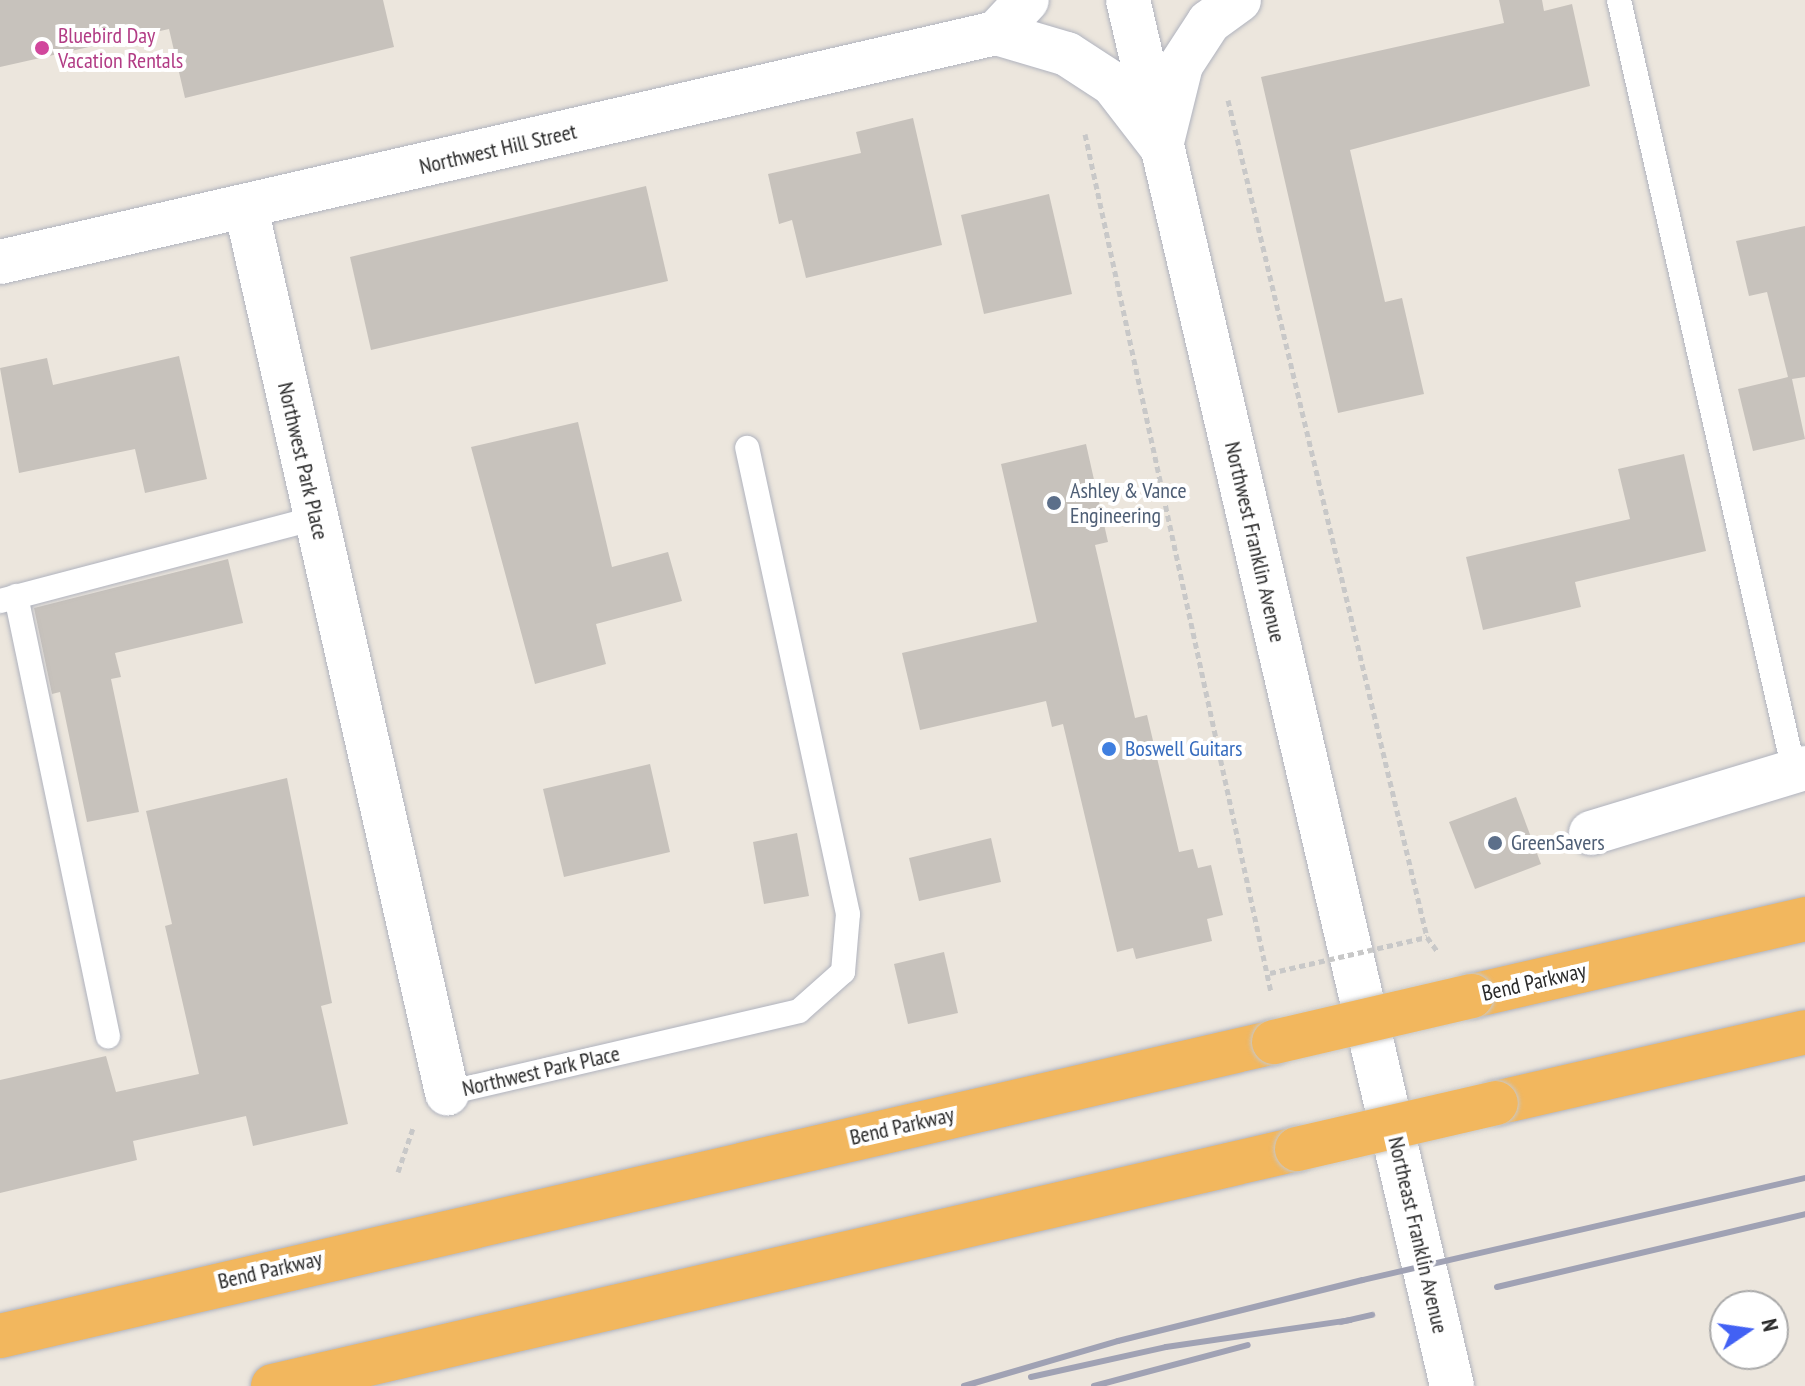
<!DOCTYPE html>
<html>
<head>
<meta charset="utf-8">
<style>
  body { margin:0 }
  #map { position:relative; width:1805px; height:1386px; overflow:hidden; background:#ece6dd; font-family:"PT Sans Narrow",sans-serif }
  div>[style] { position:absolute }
  .building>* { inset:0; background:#c7c2bc }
  .path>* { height:5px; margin-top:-2.5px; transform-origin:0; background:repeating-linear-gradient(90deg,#c8c8c8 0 6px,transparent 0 10px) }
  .roads { filter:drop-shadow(0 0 2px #b0b3be) drop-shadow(0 0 2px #b0b3be) }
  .service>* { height:24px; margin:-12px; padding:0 12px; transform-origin:12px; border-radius:12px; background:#fff }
  .minor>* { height:44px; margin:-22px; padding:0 22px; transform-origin:22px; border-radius:22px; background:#fff }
  .tertiary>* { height:44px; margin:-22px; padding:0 22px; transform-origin:22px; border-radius:22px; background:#fff }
  .trunk>* { height:44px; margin:-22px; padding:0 22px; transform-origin:22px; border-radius:22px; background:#f2b75e }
  .rail>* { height:6px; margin:-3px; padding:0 3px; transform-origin:3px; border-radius:3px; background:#a0a2b4 }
  .path-bridge>* { height:5px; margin-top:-2.5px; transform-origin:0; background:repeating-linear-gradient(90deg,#c8c8c8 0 6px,transparent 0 10px) }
  .bridges { filter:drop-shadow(0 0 2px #c8c8c8) drop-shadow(0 0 2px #c8c8c8) }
  .trunk-bridge>* { height:44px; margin:-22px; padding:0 22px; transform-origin:22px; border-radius:22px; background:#f2b75e }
  .dots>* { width:22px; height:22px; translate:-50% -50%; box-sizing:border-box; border:4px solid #fff; border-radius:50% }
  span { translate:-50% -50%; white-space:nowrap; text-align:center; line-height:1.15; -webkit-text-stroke:8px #fff; paint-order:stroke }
  .hotel-label { font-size:22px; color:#b23c85 }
  .left { translate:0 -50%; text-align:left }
  .street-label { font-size:22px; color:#2a2a2a }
  .service-label { font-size:22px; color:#4e5e75 }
  .shop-label { font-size:22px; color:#366cbe }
  .north { position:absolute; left:1709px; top:1290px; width:80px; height:80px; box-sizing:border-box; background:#fff; border:2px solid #aaa; border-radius:50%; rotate:77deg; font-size:22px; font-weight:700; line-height:32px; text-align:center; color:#2a2a2a }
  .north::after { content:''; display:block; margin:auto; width:28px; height:36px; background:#4261f4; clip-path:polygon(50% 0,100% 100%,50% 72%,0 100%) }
</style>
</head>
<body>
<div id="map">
  <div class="building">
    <i style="clip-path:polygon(0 0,383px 0,394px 47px,185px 98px,169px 29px,0 67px)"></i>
    <i style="clip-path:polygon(1499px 0,1542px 0,1544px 11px,1572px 4px,1590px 86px,1350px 150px,1385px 302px,1402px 298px,1424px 394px,1338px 413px,1261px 77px,1504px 23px)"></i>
    <i style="clip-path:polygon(913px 118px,942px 245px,806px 278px,792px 220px,779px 224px,768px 174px,861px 153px,856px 132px)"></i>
    <i style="clip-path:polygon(646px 186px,668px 281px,371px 350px,350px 257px)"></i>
    <i style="clip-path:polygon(1049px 194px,1072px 294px,984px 314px,961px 215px)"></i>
    <i style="clip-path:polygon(1805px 226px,1805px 377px,1792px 379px,1805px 439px,1753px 451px,1738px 389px,1788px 377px,1767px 292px,1749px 296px,1736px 241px)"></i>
    <i style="clip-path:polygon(179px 356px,207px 479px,145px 493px,135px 449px,19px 473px,0 368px,47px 358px,53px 385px)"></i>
    <i style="clip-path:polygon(578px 422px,612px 567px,668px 552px,682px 601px,596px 624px,606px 664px,535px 684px,471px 447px)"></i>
    <i style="clip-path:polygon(1086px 444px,1108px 542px,1095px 545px,1135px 718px,1147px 715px,1179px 852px,1193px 849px,1198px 868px,1211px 865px,1223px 915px,1207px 919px,1212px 941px,1136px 959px,1133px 948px,1117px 952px,1063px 724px,1052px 727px,1046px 701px,920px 730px,902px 653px,1037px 622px,1001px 464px)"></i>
    <i style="clip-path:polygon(1684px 454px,1706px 551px,1575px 582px,1581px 607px,1483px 630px,1466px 557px,1630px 519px,1618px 469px)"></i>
    <i style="clip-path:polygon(228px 559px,243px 623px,115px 653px,121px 677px,111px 679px,139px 812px,87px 822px,60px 692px,52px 694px,34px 608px)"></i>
    <i style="clip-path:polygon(650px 764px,670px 852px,564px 877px,543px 789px)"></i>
    <i style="clip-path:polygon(287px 778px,332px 1003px,321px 1006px,348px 1124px,253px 1146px,246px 1116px,133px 1141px,137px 1160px,0 1193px,0 1080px,106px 1056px,116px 1092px,199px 1074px,165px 926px,172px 924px,146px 811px)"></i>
    <i style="clip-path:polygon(1516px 797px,1541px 864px,1475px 889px,1449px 822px)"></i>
    <i style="clip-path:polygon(797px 833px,809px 896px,764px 904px,753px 842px)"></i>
    <i style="clip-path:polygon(991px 838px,1001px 882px,919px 901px,909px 858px)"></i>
    <i style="clip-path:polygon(944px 952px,958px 1013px,908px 1024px,894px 964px)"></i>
  </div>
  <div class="path">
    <i style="left:1228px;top:100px;width:860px;rotate:76.63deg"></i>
    <i style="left:1427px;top:937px;width:17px;rotate:54deg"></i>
    <i style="left:1085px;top:134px;width:878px;rotate:77.77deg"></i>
    <i style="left:398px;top:1172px;width:46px;rotate:-71.2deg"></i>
  </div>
  <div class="roads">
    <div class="service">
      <i style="left:1619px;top:0;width:791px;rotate:77.21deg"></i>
      <i style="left:16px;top:596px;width:450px;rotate:78.2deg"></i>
      <i style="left:0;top:601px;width:327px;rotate:-14.7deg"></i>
      <i style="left:447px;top:1093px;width:361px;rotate:-13.1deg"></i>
      <i style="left:799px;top:1011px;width:59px;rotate:-41.6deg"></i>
      <i style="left:843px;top:972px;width:58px;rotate:-85.1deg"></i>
      <i style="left:848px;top:914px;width:477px;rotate:-102.2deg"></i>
    </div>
    <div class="minor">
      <i style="left:996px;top:33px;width:45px;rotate:-46.8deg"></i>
      <i style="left:1161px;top:146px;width:83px;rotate:-76.1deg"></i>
      <i style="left:1181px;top:65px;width:51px;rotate:-56.9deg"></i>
      <i style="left:1209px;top:22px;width:37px;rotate:-36deg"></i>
      <i style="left:246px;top:208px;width:908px;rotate:77.2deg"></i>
      <i style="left:0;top:262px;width:1022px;rotate:-12.95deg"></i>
      <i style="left:996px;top:33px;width:74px;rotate:16.5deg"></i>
      <i style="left:1067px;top:54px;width:55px;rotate:33.1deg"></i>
      <i style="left:1113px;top:84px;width:78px;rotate:52.3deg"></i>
      <i style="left:1591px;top:833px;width:224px;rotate:-16.9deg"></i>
    </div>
    <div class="tertiary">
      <i style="left:1128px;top:0;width:1423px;rotate:76.84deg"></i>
    </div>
    <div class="trunk">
      <i style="left:1472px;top:996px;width:342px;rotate:-13deg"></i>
      <i style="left:1496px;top:1103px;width:317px;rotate:-12.9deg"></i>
      <i style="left:0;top:1336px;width:1307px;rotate:-12.99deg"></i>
      <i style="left:273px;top:1386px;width:1051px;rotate:-13.03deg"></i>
    </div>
  </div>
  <div class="rail">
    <i style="left:1497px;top:1287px;width:317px;rotate:-13.3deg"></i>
    <i style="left:1341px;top:1322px;width:32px;rotate:-13deg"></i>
    <i style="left:1031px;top:1377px;width:138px;rotate:-12.5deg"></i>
    <i style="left:1166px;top:1347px;width:186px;rotate:-8.3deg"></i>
    <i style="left:964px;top:1386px;width:160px;rotate:-16.3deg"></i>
    <i style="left:1118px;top:1341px;width:252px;rotate:-14deg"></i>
    <i style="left:1363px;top:1280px;width:454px;rotate:-13deg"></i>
    <i style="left:1094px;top:1386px;width:159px;rotate:-14.9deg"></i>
  </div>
  <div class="path-bridge">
    <i style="left:1270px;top:973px;width:161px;rotate:-12.9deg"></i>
  </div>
  <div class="bridges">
    <div class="trunk-bridge">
      <i style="left:1274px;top:1042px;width:203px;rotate:-13.1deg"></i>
      <i style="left:1297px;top:1149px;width:204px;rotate:-13deg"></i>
    </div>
  </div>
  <div class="dots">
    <i style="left:42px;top:48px;background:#d1479c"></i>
    <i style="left:1054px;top:503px;background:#5c6f8a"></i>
    <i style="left:1109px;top:749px;background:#3f7fe0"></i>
    <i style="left:1495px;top:843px;background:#5c6f8a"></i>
  </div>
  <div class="hotel-label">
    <span class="left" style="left:58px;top:48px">Bluebird Day<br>Vacation Rentals</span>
  </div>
  <div class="street-label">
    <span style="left:498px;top:149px;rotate:-13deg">Northwest Hill Street</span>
    <span style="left:303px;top:461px;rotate:77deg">Northwest Park Place</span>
    <span style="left:1255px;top:542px;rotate:77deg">Northwest Franklin Avenue</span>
    <span style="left:1534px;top:982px;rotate:-13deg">Bend Parkway</span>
    <span style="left:541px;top:1071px;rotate:-13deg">Northwest Park Place</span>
    <span style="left:902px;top:1126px;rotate:-13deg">Bend Parkway</span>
    <span style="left:1418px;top:1235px;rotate:77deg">Northeast Franklin Avenue</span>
    <span style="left:270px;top:1270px;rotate:-13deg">Bend Parkway</span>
  </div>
  <div class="service-label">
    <span class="left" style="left:1070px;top:503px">Ashley &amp; Vance<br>Engineering</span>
    <span class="left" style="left:1511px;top:843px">GreenSavers</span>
  </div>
  <div class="shop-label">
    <span class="left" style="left:1125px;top:749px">Boswell Guitars</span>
  </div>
  <div class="north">N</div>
</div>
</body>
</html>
